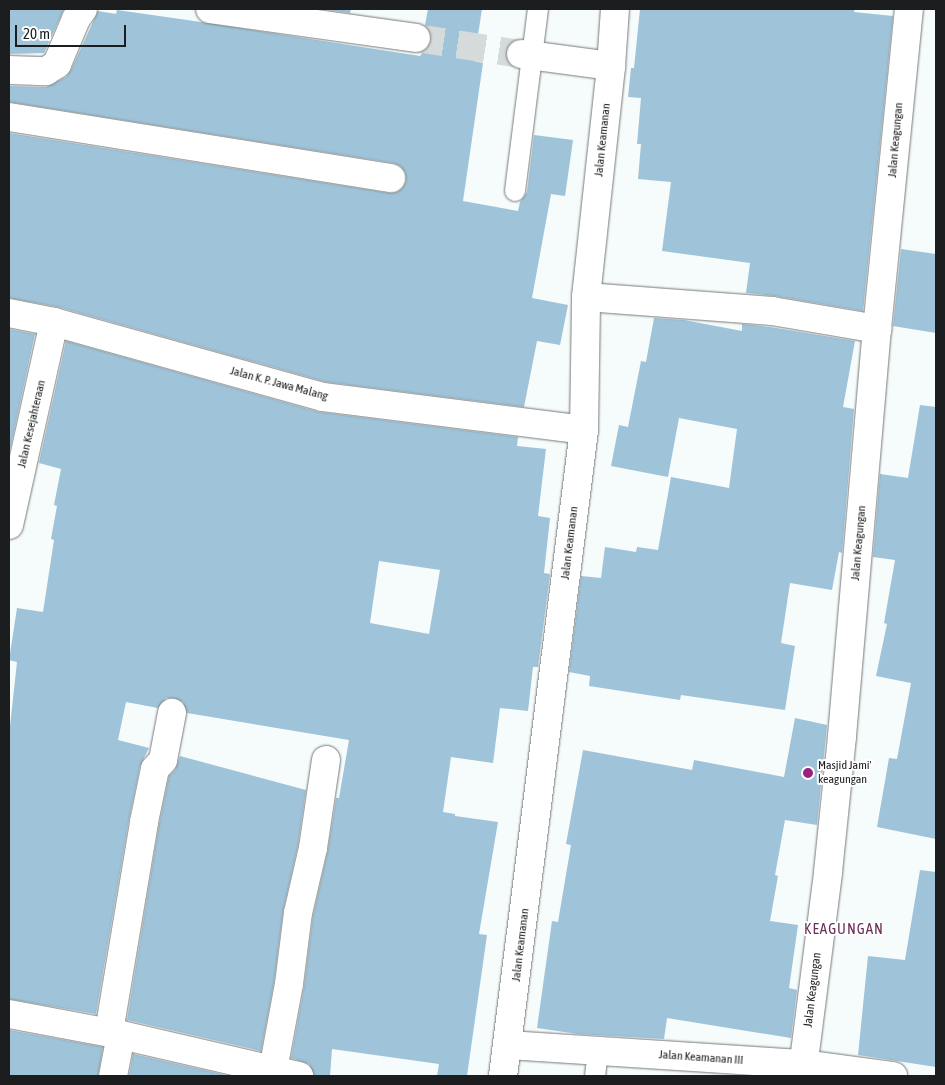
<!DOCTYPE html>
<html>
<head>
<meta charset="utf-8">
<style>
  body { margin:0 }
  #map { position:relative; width:945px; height:1085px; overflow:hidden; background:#f6fbfc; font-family:"Asap Condensed",sans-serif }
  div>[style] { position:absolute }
  .building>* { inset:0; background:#9fc3d8 }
  .street-tunnel>* { height:28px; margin-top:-14px; transform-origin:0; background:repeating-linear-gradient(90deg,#d5dadb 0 28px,transparent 0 42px) }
  .roads { filter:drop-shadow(0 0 1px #75797a) drop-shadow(0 0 1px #75797a) }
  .lane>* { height:20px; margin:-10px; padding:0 10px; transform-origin:10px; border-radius:10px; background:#fff }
  .street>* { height:28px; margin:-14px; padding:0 14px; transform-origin:14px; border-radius:14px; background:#fff }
  .secondary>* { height:28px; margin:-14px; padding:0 14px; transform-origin:14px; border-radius:14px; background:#fff }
  .dots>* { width:14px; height:14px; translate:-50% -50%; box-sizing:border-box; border:2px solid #fff; border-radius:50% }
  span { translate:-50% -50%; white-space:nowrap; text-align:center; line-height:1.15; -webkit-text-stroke:4px #fff; paint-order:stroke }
  .street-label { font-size:12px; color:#1c1d1e }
  .poi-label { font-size:12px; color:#1c1d1e }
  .left { translate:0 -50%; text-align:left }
  .quarter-label { font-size:15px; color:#6b315b; letter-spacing:1px }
  .frame { position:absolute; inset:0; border:10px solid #1c1d1e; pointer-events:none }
  .scale { position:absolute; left:15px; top:25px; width:111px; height:22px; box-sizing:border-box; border:2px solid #1c1d1e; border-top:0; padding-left:6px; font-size:15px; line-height:18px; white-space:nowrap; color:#1c1d1e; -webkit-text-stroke:4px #fff; paint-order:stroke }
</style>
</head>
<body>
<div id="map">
  <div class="building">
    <i style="clip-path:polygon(9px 9px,64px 9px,44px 53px,9px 54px)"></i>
    <i style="clip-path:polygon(320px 9px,351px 9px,350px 13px)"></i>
    <i style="clip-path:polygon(428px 9px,482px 9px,474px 61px,483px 63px,463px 201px,518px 211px,520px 202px,527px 192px,534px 135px,573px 140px,565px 196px,551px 194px,532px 298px,568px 305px,560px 345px,537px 341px,524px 407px,326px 382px,58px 307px,9px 298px,9px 133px,389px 193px,397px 192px,403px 187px,406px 181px,405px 172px,400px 166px,393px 163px,9px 102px,9px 86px,46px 87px,66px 77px,71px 70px,98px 11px,116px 14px,117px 10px,201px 22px,420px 56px,431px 41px,430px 32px,425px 25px)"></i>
    <i style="clip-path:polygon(640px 9px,855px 9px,854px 12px,893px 16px,863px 311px,775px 296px,746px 293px,750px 263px,662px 251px,671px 182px,638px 179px,641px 144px,637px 144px,641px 98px,628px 97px,631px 68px,634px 68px)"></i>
    <i style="clip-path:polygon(901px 249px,936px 254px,936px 333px,893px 326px)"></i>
    <i style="clip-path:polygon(654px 318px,684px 320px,742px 331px,742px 324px,770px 327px,855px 341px,843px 407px,854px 409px,842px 553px,839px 552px,832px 590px,790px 583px,781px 643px,795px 646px,785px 710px,681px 695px,680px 700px,589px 686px,590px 676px,569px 672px,581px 576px,601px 578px,605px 547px,636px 552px,637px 547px,658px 550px,671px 477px,729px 488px,737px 429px,679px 418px,668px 477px,611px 466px,619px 425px,628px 427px,641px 361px,646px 362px)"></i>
    <i style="clip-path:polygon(9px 329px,35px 334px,9px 454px)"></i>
    <i style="clip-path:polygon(evenodd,66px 341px,319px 412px,518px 437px,517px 446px,546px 449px,538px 516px,550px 518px,544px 573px,550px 574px,538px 667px,533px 667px,528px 711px,500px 708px,493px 763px,451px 757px,443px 812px,455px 814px,455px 816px,498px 822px,479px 934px,487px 935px,467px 1076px,437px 1076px,439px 1064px,332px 1049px,330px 1076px,314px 1076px,309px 1064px,291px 1058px,304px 987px,313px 916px,328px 850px,336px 798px,339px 798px,349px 740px,187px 713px,183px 702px,174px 698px,166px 698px,158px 708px,126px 702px,118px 740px,149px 748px,140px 766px,129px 819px,96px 1014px,9px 999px,9px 735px,17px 662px,9px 660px,17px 608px,43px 612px,54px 540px,51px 539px,57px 506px,54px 505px,61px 469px,39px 463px,66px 341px,379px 561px,440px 570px,429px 634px,370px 623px,379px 561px)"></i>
    <i style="clip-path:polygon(920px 405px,936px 407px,936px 839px,877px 827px,889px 758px,897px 759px,911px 683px,876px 676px,887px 624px,884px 623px,895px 560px,873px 557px,880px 474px,908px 478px)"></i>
    <i style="clip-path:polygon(795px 718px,827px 725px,817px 825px,785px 820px,775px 875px,778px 876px,770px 921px,798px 925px,789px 988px,797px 990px,791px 1038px,667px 1018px,664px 1039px,578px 1034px,537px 1028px,552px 921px,558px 922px,571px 845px,566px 844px,583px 750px,692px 770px,694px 760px,784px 777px)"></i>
    <i style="clip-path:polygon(180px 756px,306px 790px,298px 845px,283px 911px,274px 982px,261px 1051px,127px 1020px,159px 825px,169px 776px,175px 770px)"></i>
    <i style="clip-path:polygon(920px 870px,936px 872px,936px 1067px,858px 1055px,868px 956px,905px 960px)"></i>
    <i style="clip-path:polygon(9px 1030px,103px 1047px,98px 1076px,9px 1076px)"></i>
    <i style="clip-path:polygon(133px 1054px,230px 1076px,129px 1076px)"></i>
  </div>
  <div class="street-tunnel">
    <i style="left:416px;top:38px;width:106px;rotate:8.7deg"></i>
  </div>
  <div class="roads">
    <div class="lane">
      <i style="left:515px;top:191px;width:183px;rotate:-82.8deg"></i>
      <i style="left:595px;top:1076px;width:25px;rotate:-83deg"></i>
    </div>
    <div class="street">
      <i style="left:210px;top:9px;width:208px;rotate:8deg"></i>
      <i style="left:521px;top:54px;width:91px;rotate:7.6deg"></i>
      <i style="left:9px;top:70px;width:37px;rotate:2deg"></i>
      <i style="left:46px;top:71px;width:13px;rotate:-32deg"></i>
      <i style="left:57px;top:64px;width:49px;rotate:-67.1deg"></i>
      <i style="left:76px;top:19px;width:12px;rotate:-55deg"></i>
      <i style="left:9px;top:117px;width:387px;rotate:9.1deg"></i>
      <i style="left:586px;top:297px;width:187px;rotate:4.3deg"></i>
      <i style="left:772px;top:311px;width:107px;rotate:9.7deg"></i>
      <i style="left:9px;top:313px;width:46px;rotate:11.3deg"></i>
      <i style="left:54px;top:322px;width:279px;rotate:15.6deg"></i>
      <i style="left:323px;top:397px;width:263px;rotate:7.2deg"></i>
      <i style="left:9px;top:525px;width:208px;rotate:-77.5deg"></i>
      <i style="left:9px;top:1014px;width:114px;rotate:10.6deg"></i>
      <i style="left:121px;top:1035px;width:183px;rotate:13deg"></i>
      <i style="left:109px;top:1032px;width:213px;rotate:-80.5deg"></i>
      <i style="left:144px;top:822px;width:54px;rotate:-78.3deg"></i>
      <i style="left:155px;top:769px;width:12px;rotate:-48deg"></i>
      <i style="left:163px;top:760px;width:48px;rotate:-79.2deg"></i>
      <i style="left:508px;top:1045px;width:297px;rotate:3.7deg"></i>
      <i style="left:804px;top:1064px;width:90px;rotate:7.7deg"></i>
      <i style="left:273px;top:1070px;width:87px;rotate:-79.5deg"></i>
      <i style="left:289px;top:984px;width:72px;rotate:-82.8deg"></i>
      <i style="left:298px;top:913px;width:67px;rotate:-77deg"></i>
      <i style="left:313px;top:848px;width:89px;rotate:-81.6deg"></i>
      <i style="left:113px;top:1076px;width:42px;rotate:-79deg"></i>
      <i style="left:802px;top:1076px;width:206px;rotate:-82.7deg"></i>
      <i style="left:828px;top:872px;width:137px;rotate:-84.1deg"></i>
      <i style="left:842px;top:736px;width:409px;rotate:-85.1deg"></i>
      <i style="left:877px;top:329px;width:322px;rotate:-84.3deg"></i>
    </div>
    <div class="secondary">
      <i style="left:503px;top:1076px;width:651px;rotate:-82.85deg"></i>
      <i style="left:584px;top:430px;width:133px;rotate:-89.1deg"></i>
      <i style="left:586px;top:297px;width:232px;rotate:-83.8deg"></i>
      <i style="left:611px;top:66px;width:57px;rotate:-86deg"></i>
    </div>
  </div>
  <div class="dots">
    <i style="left:808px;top:773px;background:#98227e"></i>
  </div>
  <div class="street-label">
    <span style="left:603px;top:140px;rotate:-84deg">Jalan Keamanan</span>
    <span style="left:896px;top:140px;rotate:-85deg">Jalan Keagungan</span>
    <span style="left:279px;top:384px;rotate:15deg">Jalan K. P. Jawa Malang</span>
    <span style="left:32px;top:424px;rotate:-77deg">Jalan Kesejahteraan</span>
    <span style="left:570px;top:543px;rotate:-83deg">Jalan Keamanan</span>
    <span style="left:859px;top:543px;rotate:-85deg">Jalan Keagungan</span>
    <span style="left:521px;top:945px;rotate:-83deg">Jalan Keamanan</span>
    <span style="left:813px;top:990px;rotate:-83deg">Jalan Keagungan</span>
    <span style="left:701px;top:1058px;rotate:4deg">Jalan Keamanan III</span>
  </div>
  <div class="poi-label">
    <span class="left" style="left:818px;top:773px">Masjid Jami'<br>keagungan</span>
  </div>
  <div class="quarter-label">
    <span style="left:844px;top:929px">KEAGUNGAN</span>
  </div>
  <div class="frame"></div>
  <div class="scale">20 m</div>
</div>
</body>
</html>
